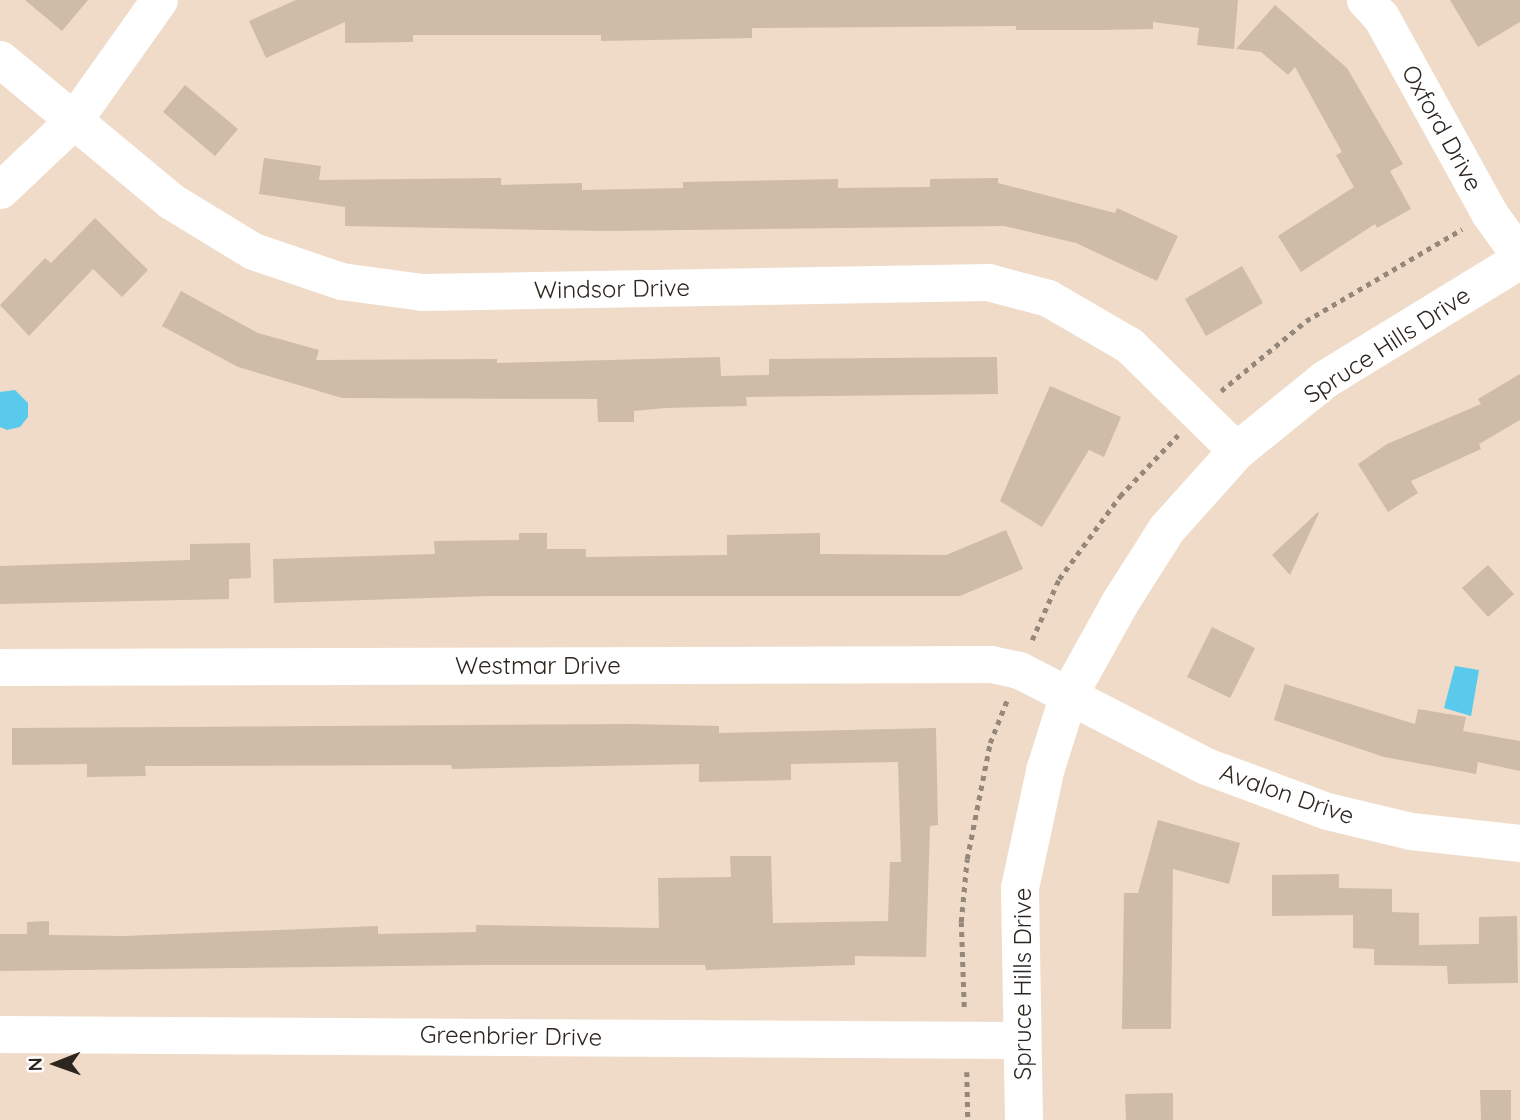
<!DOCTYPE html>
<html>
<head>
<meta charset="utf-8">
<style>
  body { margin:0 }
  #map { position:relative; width:1520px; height:1120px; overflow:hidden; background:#efdbc8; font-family:Quicksand,sans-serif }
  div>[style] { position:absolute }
  .water>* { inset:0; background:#5acaec }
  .building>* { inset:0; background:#cebba8 }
  .path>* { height:4.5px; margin-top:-2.25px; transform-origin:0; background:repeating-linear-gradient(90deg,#95877a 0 5px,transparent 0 10px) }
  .minor>* { height:37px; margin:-18.5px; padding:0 18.5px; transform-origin:18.5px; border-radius:18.5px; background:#fff }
  .major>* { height:38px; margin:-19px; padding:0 19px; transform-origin:19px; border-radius:19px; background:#fff }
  span { translate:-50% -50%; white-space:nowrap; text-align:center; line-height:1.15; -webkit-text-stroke:6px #fff; paint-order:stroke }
  .street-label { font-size:24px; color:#2d261f }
  .north { position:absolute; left:21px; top:1029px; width:70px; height:70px; -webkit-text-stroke:5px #fff; paint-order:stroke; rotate:269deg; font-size:19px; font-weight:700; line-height:28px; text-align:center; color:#2d261f }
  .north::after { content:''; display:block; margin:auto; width:24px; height:32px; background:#2d261f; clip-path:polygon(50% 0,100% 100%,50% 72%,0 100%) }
</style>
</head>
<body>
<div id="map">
  <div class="water">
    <i style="clip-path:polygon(15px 390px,28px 403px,28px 417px,20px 427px,7px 430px,0 427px,0 392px)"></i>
    <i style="clip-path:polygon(1455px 666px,1479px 670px,1471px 716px,1444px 708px)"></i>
  </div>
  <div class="building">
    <i style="clip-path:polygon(25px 0,88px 0,62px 31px)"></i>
    <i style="clip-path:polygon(296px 0,1238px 0,1234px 49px,1197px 45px,1199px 28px,1153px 22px,1153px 29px,1098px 30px,1016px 30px,1016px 26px,752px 28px,752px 38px,601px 41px,601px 35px,413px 35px,413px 42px,345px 43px,345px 22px,266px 58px,249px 21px)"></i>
    <i style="clip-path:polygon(1450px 0,1520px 0,1520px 22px,1478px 47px)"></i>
    <i style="clip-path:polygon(1275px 5px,1347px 68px,1403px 164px,1390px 171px,1411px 209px,1377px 228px,1375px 224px,1301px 272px,1278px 236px,1354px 187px,1336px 155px,1342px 152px,1295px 67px,1288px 75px,1261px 52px,1236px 49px)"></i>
    <i style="clip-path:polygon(185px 85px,238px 129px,215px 156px,163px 112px)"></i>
    <i style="clip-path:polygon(264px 158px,321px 166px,319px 180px,501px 178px,501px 185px,582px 183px,582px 190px,683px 188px,683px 182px,838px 179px,838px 188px,930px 187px,930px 179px,998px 178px,998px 183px,1115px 213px,1117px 208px,1178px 236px,1157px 281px,1076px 243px,1004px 226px,605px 231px,345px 226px,345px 207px,259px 194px)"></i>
    <i style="clip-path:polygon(95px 218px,148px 270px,122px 297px,93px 269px,29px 336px,0 305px,45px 258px,51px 263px)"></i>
    <i style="clip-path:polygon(1242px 266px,1263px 303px,1206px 336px,1185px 299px)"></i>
    <i style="clip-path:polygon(181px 291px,258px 333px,319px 350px,316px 360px,497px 359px,497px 363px,720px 357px,721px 376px,769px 375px,769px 359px,997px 357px,998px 394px,746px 397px,747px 406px,665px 408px,634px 411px,634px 422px,598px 422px,597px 399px,342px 398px,238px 367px,162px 326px)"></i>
    <i style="clip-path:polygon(1520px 374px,1520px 420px,1479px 444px,1481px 449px,1411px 481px,1418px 493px,1388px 512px,1358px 464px,1387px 444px,1481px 404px,1478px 399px)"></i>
    <i style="clip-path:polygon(1050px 386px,1121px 417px,1104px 457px,1089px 450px,1042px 527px,1000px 501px)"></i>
    <i style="clip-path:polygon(1318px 512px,1319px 513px,1290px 575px,1272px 555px)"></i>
    <i style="clip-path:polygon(1006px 530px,1023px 569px,960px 596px,489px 596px,274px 603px,273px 559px,435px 554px,434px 541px,519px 540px,519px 533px,547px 533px,547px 549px,586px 549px,586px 557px,727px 555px,727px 535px,820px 533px,820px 554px,946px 555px)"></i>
    <i style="clip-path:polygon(250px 543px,251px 578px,229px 579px,229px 599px,0 604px,0 566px,190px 560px,190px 544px)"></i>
    <i style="clip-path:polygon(1488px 565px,1514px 594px,1488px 617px,1462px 588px)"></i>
    <i style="clip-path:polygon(1212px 627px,1255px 648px,1230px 698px,1187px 677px)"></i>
    <i style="clip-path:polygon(1285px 684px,1415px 724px,1418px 709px,1466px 717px,1463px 731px,1520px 741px,1520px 771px,1478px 762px,1476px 774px,1384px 757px,1274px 720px)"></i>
    <i style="clip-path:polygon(632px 724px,719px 726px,719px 733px,936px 728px,938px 825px,930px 826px,926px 957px,855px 956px,855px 965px,706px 970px,705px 965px,477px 965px,0 971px,0 934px,27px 934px,27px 922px,49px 921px,49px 935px,124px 936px,378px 926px,378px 934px,476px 932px,476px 925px,659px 928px,658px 878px,731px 877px,730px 856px,771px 856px,773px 923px,888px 921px,890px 862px,901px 862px,898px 762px,791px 764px,791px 780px,699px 782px,699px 764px,452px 769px,451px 765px,145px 766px,146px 776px,87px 777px,87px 764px,12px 765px,12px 728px)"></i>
    <i style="clip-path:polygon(1158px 820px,1240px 843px,1229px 884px,1173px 869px,1171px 1029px,1122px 1029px,1124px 893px,1138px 893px)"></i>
    <i style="clip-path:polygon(1339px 874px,1339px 888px,1392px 889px,1392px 912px,1419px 913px,1419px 945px,1479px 944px,1479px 917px,1517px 916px,1518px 983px,1448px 984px,1447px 966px,1374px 965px,1374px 949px,1353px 948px,1353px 915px,1272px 916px,1272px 875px)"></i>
    <i style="clip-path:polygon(1480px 1090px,1511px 1090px,1511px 1120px,1481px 1120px)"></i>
    <i style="clip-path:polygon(1173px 1093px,1173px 1120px,1126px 1120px,1125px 1094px)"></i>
  </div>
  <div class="path">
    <i style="left:1221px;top:391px;width:110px;rotate:-39.5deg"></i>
    <i style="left:1306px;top:321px;width:181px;rotate:-30.5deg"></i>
    <i style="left:1032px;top:640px;width:67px;rotate:-66.1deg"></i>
    <i style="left:1059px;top:579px;width:103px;rotate:-53.7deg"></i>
    <i style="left:1120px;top:496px;width:84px;rotate:-46.4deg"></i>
    <i style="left:964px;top:1007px;width:85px;rotate:-92deg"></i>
    <i style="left:961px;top:922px;width:63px;rotate:-84.6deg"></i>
    <i style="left:967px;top:859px;width:118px;rotate:-78.8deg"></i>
    <i style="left:990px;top:743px;width:46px;rotate:-68.4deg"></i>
    <i style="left:967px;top:1072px;width:48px;rotate:88.8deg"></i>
  </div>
  <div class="minor">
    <i style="left:1365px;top:0;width:23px;rotate:47deg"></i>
    <i style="left:1381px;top:17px;width:224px;rotate:61.1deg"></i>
    <i style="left:1489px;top:213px;width:53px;rotate:54.2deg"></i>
    <i style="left:0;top:59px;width:222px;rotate:39.7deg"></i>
    <i style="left:171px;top:201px;width:96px;rotate:31.4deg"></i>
    <i style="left:253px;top:251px;width:93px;rotate:18.8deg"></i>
    <i style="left:341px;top:281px;width:82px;rotate:7.7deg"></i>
    <i style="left:422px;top:292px;width:566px;rotate:-1.01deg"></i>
    <i style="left:988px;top:282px;width:62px;rotate:14.9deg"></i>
    <i style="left:1048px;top:298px;width:94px;rotate:30.1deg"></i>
    <i style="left:1129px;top:345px;width:151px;rotate:44.5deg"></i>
    <i style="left:0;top:190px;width:100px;rotate:-43.4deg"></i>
    <i style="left:73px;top:121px;width:148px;rotate:-54.6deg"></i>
    <i style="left:0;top:667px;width:991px;rotate:-0.17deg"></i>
    <i style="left:991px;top:664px;width:29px;rotate:12deg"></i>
    <i style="left:1019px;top:670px;width:210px;rotate:27.2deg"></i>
    <i style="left:1206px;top:766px;width:129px;rotate:20.4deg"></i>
    <i style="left:1327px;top:811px;width:86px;rotate:13.4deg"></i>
    <i style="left:1411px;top:831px;width:110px;rotate:6.3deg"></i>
    <i style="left:0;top:1034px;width:1022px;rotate:0.34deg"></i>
  </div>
  <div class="major">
    <i style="left:1024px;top:1120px;width:232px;rotate:-91deg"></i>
    <i style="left:1020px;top:888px;width:120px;rotate:-77.9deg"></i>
    <i style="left:1045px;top:771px;width:80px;rotate:-72.5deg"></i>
    <i style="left:1069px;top:695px;width:105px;rotate:-61deg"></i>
    <i style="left:1120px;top:603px;width:88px;rotate:-57.6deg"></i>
    <i style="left:1167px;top:529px;width:105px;rotate:-48.1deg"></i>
    <i style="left:1237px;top:451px;width:114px;rotate:-39deg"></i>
    <i style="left:1326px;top:379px;width:228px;rotate:-31.5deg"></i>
  </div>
  <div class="street-label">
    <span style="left:1442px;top:128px;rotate:61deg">Oxford Drive</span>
    <span style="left:612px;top:289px;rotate:-1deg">Windsor Drive</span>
    <span style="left:1387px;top:345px;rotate:-33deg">Spruce Hills Drive</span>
    <span style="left:538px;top:666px">Westmar Drive</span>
    <span style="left:1287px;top:794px;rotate:19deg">Avalon Drive</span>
    <span style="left:1023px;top:984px;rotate:-90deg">Spruce Hills Drive</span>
    <span style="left:511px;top:1036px;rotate:1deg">Greenbrier Drive</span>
  </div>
  <div class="north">N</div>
</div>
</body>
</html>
